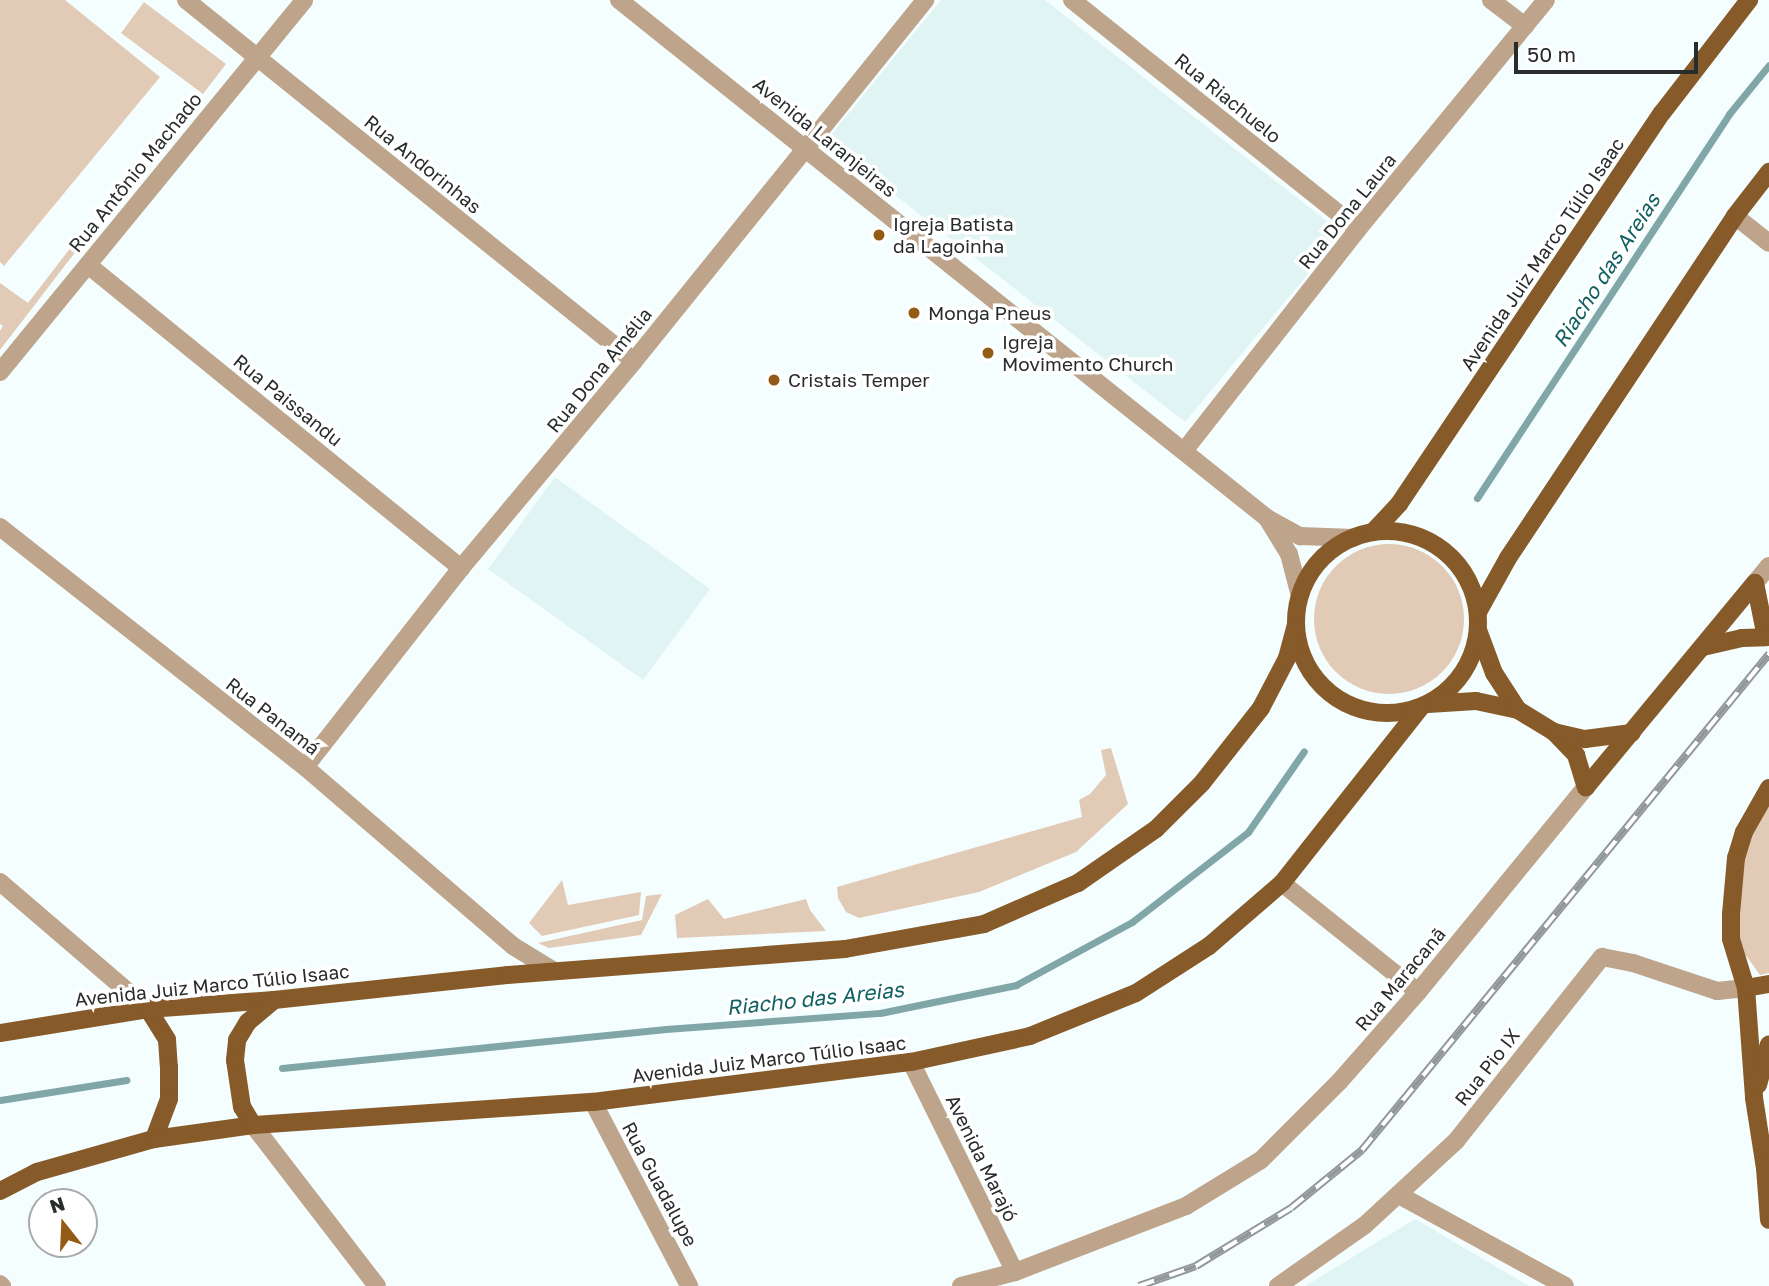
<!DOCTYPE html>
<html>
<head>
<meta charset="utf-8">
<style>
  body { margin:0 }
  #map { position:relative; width:1769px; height:1286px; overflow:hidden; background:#f4fefe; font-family:"Golos Text",sans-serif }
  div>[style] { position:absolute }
  .built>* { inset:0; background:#e1f4f4 }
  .green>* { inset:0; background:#e2cbb6 }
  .round { border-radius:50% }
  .stream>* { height:7px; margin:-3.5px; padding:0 3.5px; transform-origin:3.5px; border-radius:3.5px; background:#80a6a7 }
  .minor>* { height:18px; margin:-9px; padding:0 9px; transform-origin:9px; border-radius:9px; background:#bda48b }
  .major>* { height:18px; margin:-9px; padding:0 9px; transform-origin:9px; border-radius:9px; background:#875a2a }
  .major>.ring { margin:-9px; padding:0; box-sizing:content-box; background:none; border:18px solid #875a2a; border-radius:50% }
  .rail>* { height:8px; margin-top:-4px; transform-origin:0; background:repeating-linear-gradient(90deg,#fff 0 16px,#929898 0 32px); box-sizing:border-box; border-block:2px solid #929898 }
  .dots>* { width:19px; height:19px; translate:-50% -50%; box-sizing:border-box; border:4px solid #fff; border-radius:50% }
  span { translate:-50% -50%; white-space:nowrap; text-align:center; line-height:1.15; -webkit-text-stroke:7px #fff; paint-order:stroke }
  .street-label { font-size:19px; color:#292c2c }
  .poi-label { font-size:19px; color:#292c2c }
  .left { translate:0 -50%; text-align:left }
  .water-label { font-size:21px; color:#116163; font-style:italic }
  .north { position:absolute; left:28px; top:1188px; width:70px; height:70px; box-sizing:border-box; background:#fff; border:2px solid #a9abab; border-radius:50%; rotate:342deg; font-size:19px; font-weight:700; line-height:28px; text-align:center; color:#292c2c }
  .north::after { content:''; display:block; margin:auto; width:24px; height:32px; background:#935b15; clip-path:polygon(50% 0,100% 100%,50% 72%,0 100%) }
  .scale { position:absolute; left:1514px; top:42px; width:184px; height:32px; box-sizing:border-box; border:4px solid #292c2c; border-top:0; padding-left:9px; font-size:21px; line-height:24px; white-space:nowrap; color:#292c2c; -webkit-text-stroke:5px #fff; paint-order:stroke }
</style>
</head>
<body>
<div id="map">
  <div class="built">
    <i style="clip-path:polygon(941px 0,1045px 0,1342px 233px,1185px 422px,826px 141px)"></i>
    <i style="clip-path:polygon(555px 477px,710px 589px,643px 680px,488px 569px)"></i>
    <i style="clip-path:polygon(1415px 1219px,1529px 1286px,1305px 1286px)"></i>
  </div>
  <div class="green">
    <i style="clip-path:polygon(0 0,65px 0,160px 77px,4px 266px,0 262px)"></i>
    <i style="clip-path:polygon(144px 2px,226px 64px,203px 94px,121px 33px)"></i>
    <i style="clip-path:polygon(88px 225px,93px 229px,0 350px,0 331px,3px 326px,0 324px,0 283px,28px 303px)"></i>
    <i class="round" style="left:1314px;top:544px;width:150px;height:150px"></i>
    <i style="clip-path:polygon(1111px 748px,1128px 804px,1076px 852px,979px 892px,859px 918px,846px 912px,838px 898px,837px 887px,1082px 817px,1079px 800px,1090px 794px,1106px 775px,1101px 750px)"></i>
    <i style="clip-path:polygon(1769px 802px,1769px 973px,1760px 975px,1742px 950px,1734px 905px,1739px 867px,1761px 810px)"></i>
    <i style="clip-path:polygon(562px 880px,568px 905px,641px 892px,639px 915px,542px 936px,529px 923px)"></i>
    <i style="clip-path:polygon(662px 894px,641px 935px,549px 948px,538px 943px,642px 920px,646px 896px)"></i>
    <i style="clip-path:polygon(708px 899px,724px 919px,806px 899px,810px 910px,826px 931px,677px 938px,675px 915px)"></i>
  </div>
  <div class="stream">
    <i style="left:1477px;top:498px;width:459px;rotate:-56.7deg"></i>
    <i style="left:1729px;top:114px;width:63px;rotate:-50.8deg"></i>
    <i style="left:282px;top:1068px;width:386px;rotate:-5.8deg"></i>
    <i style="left:666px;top:1029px;width:215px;rotate:-4.3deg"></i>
    <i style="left:880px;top:1013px;width:139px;rotate:-11.6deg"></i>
    <i style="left:1016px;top:985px;width:132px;rotate:-28.5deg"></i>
    <i style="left:1132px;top:922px;width:147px;rotate:-37.8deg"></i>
    <i style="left:1248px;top:832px;width:98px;rotate:-55.3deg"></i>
    <i style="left:0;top:1100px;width:128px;rotate:-9deg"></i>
  </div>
  <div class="minor">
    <i style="left:186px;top:0;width:575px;rotate:38.86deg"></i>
    <i style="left:619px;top:0;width:830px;rotate:38.64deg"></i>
    <i style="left:1267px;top:518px;width:38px;rotate:29deg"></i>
    <i style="left:1300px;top:536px;width:54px;rotate:2.1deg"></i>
    <i style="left:1072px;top:0;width:366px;rotate:38.7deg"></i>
    <i style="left:1491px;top:0;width:43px;rotate:37.4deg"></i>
    <i style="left:1735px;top:216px;width:43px;rotate:38.5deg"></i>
    <i style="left:88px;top:265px;width:481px;rotate:39.1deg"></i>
    <i style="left:0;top:372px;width:480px;rotate:-50.7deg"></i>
    <i style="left:1184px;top:451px;width:282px;rotate:-51.9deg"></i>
    <i style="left:1358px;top:229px;width:296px;rotate:-50.6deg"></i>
    <i style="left:1267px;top:518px;width:42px;rotate:58.6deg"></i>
    <i style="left:1289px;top:554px;width:43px;rotate:75.3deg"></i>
    <i style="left:0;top:527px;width:388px;rotate:38.2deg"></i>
    <i style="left:305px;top:767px;width:274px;rotate:40.7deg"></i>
    <i style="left:513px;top:946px;width:48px;rotate:31.4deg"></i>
    <i style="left:1755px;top:583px;width:22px;rotate:-51deg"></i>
    <i style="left:305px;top:767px;width:253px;rotate:-51.9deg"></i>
    <i style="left:461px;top:568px;width:270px;rotate:-50.1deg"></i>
    <i style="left:634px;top:361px;width:464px;rotate:-51.1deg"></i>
    <i style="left:0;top:882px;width:195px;rotate:40.6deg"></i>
    <i style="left:1282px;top:883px;width:174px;rotate:38.7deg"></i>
    <i style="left:911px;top:1062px;width:234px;rotate:63.7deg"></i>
    <i style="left:593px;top:1102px;width:208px;rotate:62.4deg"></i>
    <i style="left:253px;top:1125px;width:203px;rotate:52.4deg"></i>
    <i style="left:1399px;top:1195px;width:189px;rotate:28.7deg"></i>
    <i style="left:0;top:1284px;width:3px;rotate:45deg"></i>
    <i style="left:961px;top:1286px;width:56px;rotate:-14.5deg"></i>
    <i style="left:1015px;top:1272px;width:183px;rotate:-21.1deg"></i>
    <i style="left:1186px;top:1206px;width:88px;rotate:-31.5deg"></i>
    <i style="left:1261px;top:1160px;width:110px;rotate:-45deg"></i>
    <i style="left:1339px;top:1082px;width:120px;rotate:-48.7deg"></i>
    <i style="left:1418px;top:992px;width:265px;rotate:-50.7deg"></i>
    <i style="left:1278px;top:1286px;width:106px;rotate:-35deg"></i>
    <i style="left:1365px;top:1225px;width:124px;rotate:-42.7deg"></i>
    <i style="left:1456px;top:1141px;width:235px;rotate:-51.6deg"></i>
    <i style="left:1602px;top:957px;width:32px;rotate:11deg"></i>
    <i style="left:1633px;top:963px;width:89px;rotate:18.4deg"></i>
    <i style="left:1717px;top:991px;width:29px;rotate:-6deg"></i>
  </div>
  <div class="major">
    <i class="ring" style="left:1296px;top:531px;width:164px;height:164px"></i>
    <i style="left:1373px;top:532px;width:38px;rotate:-47deg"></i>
    <i style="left:1399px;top:504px;width:471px;rotate:-56.1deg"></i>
    <i style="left:1662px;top:113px;width:143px;rotate:-52.4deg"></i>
    <i style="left:1755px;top:583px;width:55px;rotate:78.5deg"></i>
    <i style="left:1478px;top:612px;width:62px;rotate:-60.9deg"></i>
    <i style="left:1508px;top:558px;width:410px;rotate:-56.4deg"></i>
    <i style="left:1735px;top:216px;width:56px;rotate:-52.3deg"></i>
    <i style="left:1478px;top:630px;width:46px;rotate:69.6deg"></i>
    <i style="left:1494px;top:673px;width:44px;rotate:57deg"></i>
    <i style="left:1703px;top:647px;width:40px;rotate:-13deg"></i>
    <i style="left:1742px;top:638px;width:24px;rotate:-2deg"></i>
    <i style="left:1428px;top:704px;width:48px;rotate:-3.6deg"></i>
    <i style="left:1476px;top:701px;width:43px;rotate:12.1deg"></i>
    <i style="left:1518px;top:710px;width:42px;rotate:31.4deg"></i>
    <i style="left:1554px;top:732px;width:32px;rotate:46deg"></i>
    <i style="left:1576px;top:755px;width:34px;rotate:73deg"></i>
    <i style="left:1554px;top:732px;width:32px;rotate:13deg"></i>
    <i style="left:1585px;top:739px;width:47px;rotate:-7.3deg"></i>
    <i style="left:1586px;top:787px;width:265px;rotate:-50.4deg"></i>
    <i style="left:1769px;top:788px;width:51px;rotate:119.6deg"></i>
    <i style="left:1744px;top:832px;width:27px;rotate:107deg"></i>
    <i style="left:1736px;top:858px;width:56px;rotate:95.1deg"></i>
    <i style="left:1731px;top:914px;width:25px;rotate:90deg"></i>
    <i style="left:1731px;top:939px;width:51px;rotate:73deg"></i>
    <i style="left:1746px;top:988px;width:110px;rotate:85.8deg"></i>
    <i style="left:1754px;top:1098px;width:71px;rotate:81.1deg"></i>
    <i style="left:1765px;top:1168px;width:52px;rotate:85.6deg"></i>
    <i style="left:1746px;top:988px;width:23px;rotate:-10deg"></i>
    <i style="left:148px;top:1009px;width:36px;rotate:58deg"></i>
    <i style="left:167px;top:1040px;width:27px;rotate:86deg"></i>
    <i style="left:169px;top:1067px;width:32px;rotate:90deg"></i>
    <i style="left:169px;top:1099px;width:43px;rotate:110.6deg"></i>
    <i style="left:0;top:1033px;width:150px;rotate:-9.2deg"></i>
    <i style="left:148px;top:1009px;width:126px;rotate:-4.1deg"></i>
    <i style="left:274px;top:1000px;width:234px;rotate:-6.1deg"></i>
    <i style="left:507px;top:975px;width:339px;rotate:-4.4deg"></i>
    <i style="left:845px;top:949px;width:141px;rotate:-10.2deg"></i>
    <i style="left:984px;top:924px;width:103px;rotate:-23.6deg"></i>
    <i style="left:1078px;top:883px;width:95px;rotate:-34.7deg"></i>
    <i style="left:1156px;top:829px;width:65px;rotate:-45deg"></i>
    <i style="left:1202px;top:783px;width:95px;rotate:-51.8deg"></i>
    <i style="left:1261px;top:708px;width:56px;rotate:-62.5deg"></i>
    <i style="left:1287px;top:658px;width:34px;rotate:-75deg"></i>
    <i style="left:1758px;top:1085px;width:42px;rotate:-75deg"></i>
    <i style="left:253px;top:1125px;width:21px;rotate:-121deg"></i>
    <i style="left:242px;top:1107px;width:48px;rotate:-98.5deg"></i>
    <i style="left:235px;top:1060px;width:20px;rotate:-84deg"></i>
    <i style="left:237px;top:1040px;width:21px;rotate:-59deg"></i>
    <i style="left:248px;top:1022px;width:34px;rotate:-40deg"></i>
    <i style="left:0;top:1191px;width:42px;rotate:-27.2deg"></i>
    <i style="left:37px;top:1172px;width:122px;rotate:-15.8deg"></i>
    <i style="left:154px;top:1139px;width:100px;rotate:-8deg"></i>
    <i style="left:253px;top:1125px;width:341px;rotate:-3.9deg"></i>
    <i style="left:593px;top:1102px;width:321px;rotate:-7.2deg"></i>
    <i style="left:911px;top:1062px;width:122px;rotate:-12.3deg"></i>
    <i style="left:1030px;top:1036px;width:114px;rotate:-22.1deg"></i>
    <i style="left:1136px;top:993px;width:87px;rotate:-32.8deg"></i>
    <i style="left:1209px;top:946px;width:96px;rotate:-40.8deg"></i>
    <i style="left:1282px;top:883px;width:224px;rotate:-51.7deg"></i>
  </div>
  <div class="rail">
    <i style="left:1139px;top:1286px;width:60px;rotate:-19.3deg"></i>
    <i style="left:1196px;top:1266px;width:111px;rotate:-31.4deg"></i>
    <i style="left:1291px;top:1208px;width:92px;rotate:-39.2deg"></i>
    <i style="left:1362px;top:1150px;width:642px;rotate:-50.63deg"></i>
  </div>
  <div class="dots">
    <i style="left:879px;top:235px;background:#935b15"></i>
    <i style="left:914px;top:313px;background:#935b15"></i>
    <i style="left:988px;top:353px;background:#935b15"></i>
    <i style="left:774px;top:380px;background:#935b15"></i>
  </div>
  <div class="street-label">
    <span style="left:1228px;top:98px;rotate:39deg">Rua Riachuelo</span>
    <span style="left:825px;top:137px;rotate:39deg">Avenida Laranjeiras</span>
    <span style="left:423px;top:164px;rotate:39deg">Rua Andorinhas</span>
    <span style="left:135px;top:172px;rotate:-51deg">Rua Antônio Machado</span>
    <span style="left:1347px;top:211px;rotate:-51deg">Rua Dona Laura</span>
    <span style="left:1542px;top:254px;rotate:-56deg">Avenida Juiz Marco Túlio Isaac</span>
    <span style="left:599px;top:370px;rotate:-51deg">Rua Dona Amélia</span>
    <span style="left:288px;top:400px;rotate:39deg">Rua Paissandu</span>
    <span style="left:273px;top:716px;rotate:38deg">Rua Panamá</span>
    <span style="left:1400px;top:979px;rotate:-50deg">Rua Maracanã</span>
    <span style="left:212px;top:985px;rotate:-6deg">Avenida Juiz Marco Túlio Isaac</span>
    <span style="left:769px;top:1059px;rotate:-7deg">Avenida Juiz Marco Túlio Isaac</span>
    <span style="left:1487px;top:1067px;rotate:-52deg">Rua Pio IX</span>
    <span style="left:982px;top:1158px;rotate:64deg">Avenida Marajó</span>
    <span style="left:660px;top:1184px;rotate:62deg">Rua Guadalupe</span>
  </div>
  <div class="poi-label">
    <span class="left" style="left:893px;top:235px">Igreja Batista<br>da Lagoinha</span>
    <span class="left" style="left:928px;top:313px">Monga Pneus</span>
    <span class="left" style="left:1002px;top:353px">Igreja<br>Movimento Church</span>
    <span class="left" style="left:788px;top:380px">Cristais Temper</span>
  </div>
  <div class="water-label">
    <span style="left:1606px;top:270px;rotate:-57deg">Riacho das Areias</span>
    <span style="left:815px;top:998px;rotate:-6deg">Riacho das Areias</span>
  </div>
  <div class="north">N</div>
  <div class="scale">50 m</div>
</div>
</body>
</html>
